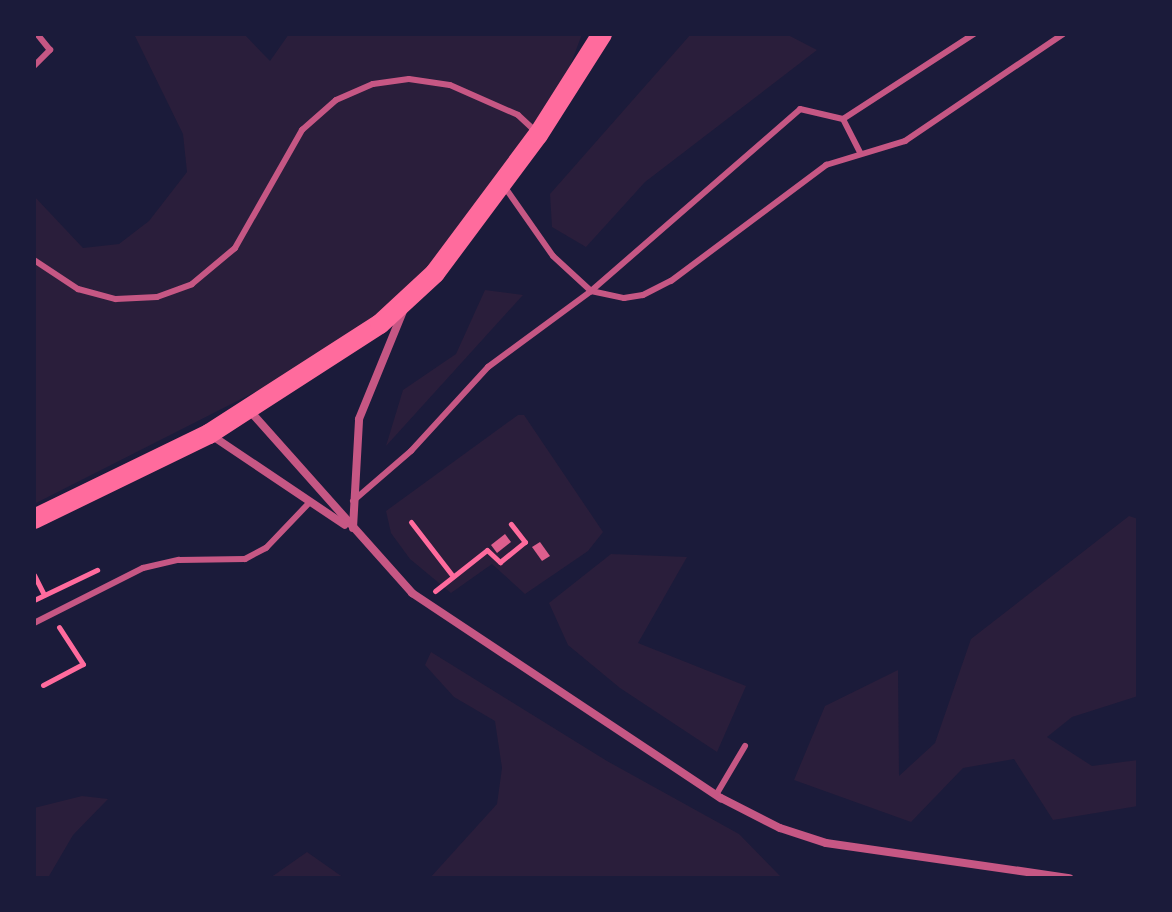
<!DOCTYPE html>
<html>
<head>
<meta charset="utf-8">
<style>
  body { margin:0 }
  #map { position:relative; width:1172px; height:912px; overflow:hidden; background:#1b1b3a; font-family:Inter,sans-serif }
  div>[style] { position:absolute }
  .green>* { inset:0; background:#2a1e3b }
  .building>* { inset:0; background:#dd5f8e }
  .path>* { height:5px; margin:-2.5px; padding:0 2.5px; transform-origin:2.5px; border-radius:2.5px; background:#ff6b9d }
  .service>* { height:6px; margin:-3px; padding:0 3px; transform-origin:3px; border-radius:3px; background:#c65784 }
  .minor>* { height:8px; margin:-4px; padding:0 4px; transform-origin:4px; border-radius:4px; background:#c65784 }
  .primary>* { height:20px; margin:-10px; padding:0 10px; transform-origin:10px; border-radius:10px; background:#ff6b9d }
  span { translate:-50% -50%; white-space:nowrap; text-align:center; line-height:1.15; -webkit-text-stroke:6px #1b1b3a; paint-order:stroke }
  .frame { position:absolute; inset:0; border:36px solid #1b1b3a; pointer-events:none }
</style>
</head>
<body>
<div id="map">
  <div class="green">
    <i style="clip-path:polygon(134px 34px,244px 34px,270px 61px,289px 34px,582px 34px,553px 112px,446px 257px,352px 343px,34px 504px,34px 196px,83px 248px,119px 244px,149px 221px,187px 172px,183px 134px)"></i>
    <i style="clip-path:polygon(691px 34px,786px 34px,817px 50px,645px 182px,586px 247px,552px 227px,550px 194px)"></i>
    <i style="clip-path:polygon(485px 290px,523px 295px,386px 446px,403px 390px,456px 354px)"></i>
    <i style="clip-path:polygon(518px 415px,524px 415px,603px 532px,588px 551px,525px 594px,492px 564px,451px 593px,410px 559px,391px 533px,386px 511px)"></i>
    <i style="clip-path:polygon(1129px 516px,1138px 519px,1138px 696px,1072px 717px,1047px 737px,1092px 766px,1138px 760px,1138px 806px,1053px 820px,1014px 759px,963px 768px,911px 822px,794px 780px,825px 706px,898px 670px,899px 776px,935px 743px,971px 639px)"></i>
    <i style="clip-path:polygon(611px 554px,687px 557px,638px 643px,746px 686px,717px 752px,620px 688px,568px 645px,549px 603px)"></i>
    <i style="clip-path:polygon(431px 652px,607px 761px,739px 834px,780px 876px,790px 878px,430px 878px,497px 804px,502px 768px,495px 721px,454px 697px,425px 665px)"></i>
    <i style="clip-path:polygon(82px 796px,108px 799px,73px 835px,49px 876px,34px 878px,34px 808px)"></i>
    <i style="clip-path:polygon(307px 852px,344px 878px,270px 878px)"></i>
  </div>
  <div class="building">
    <i style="clip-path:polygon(505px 534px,511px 542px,497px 553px,491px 545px)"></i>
    <i style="clip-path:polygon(540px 542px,550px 556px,542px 561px,532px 547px)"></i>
  </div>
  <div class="path">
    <i style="left:411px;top:522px;width:67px;rotate:52.3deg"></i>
    <i style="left:34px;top:575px;width:22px;rotate:63deg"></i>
    <i style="left:435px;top:591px;width:66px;rotate:-38.3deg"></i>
    <i style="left:487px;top:550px;width:18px;rotate:43deg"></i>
    <i style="left:500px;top:562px;width:32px;rotate:-39deg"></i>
    <i style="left:525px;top:542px;width:23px;rotate:-128deg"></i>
    <i style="left:34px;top:600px;width:70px;rotate:-25.5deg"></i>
    <i style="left:43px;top:685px;width:45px;rotate:-27.7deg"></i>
    <i style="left:83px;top:664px;width:44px;rotate:-123deg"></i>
  </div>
  <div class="service">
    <i style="left:34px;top:66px;width:23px;rotate:-45deg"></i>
    <i style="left:50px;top:50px;width:21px;rotate:-129deg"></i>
    <i style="left:843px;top:119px;width:38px;rotate:63deg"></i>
    <i style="left:504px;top:186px;width:85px;rotate:55deg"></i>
    <i style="left:553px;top:256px;width:52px;rotate:42.6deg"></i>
    <i style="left:591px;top:291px;width:34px;rotate:12deg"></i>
    <i style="left:624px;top:298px;width:19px;rotate:-9deg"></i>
    <i style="left:643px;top:295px;width:31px;rotate:-27deg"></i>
    <i style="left:671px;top:281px;width:194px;rotate:-36.8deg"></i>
    <i style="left:826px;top:165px;width:83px;rotate:-16.9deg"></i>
    <i style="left:905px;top:141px;width:191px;rotate:-34.1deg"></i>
    <i style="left:34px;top:260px;width:53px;rotate:33.4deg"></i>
    <i style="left:78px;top:289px;width:39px;rotate:15deg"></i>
    <i style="left:116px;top:299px;width:41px;rotate:-2.8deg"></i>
    <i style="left:157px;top:297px;width:37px;rotate:-20deg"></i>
    <i style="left:192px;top:284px;width:56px;rotate:-39.9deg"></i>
    <i style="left:235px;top:248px;width:136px;rotate:-60.4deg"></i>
    <i style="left:302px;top:130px;width:45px;rotate:-41.4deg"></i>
    <i style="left:336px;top:100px;width:40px;rotate:-23.4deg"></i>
    <i style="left:373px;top:84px;width:36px;rotate:-8deg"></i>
    <i style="left:409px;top:79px;width:41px;rotate:8.3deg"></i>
    <i style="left:450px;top:85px;width:74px;rotate:23.8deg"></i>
    <i style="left:518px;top:115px;width:25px;rotate:43deg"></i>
    <i style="left:353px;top:501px;width:77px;rotate:-40.8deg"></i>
    <i style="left:411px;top:451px;width:114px;rotate:-47.5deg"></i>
    <i style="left:488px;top:367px;width:128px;rotate:-36.4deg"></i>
    <i style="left:591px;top:291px;width:277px;rotate:-41deg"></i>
    <i style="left:800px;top:109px;width:44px;rotate:13.1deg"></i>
    <i style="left:843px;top:119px;width:156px;rotate:-33deg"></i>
    <i style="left:34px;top:623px;width:122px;rotate:-26.8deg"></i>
    <i style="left:143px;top:568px;width:37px;rotate:-13deg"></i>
    <i style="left:179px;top:560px;width:66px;rotate:-0.9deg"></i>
    <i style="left:245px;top:559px;width:24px;rotate:-28deg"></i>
    <i style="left:266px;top:548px;width:62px;rotate:-46.3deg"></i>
    <i style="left:716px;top:795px;width:57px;rotate:-59.4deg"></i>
  </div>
  <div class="minor">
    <i style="left:250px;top:411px;width:244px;rotate:48.3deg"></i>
    <i style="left:412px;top:593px;width:371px;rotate:33.6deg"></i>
    <i style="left:721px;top:798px;width:66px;rotate:27deg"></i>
    <i style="left:780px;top:828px;width:48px;rotate:18.1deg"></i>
    <i style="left:826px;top:843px;width:246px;rotate:8.2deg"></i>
    <i style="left:211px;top:435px;width:161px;rotate:33.9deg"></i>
    <i style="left:353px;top:528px;width:109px;rotate:-86.8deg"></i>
    <i style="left:359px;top:419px;width:117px;rotate:-67.8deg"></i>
  </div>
  <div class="primary">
    <i style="left:34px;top:519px;width:195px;rotate:-25.9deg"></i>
    <i style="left:209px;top:434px;width:203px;rotate:-32.8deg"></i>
    <i style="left:380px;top:324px;width:75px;rotate:-42.8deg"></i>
    <i style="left:435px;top:273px;width:172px;rotate:-53.3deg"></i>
    <i style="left:538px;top:135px;width:120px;rotate:-57.6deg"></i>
  </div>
  <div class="frame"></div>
</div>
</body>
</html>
